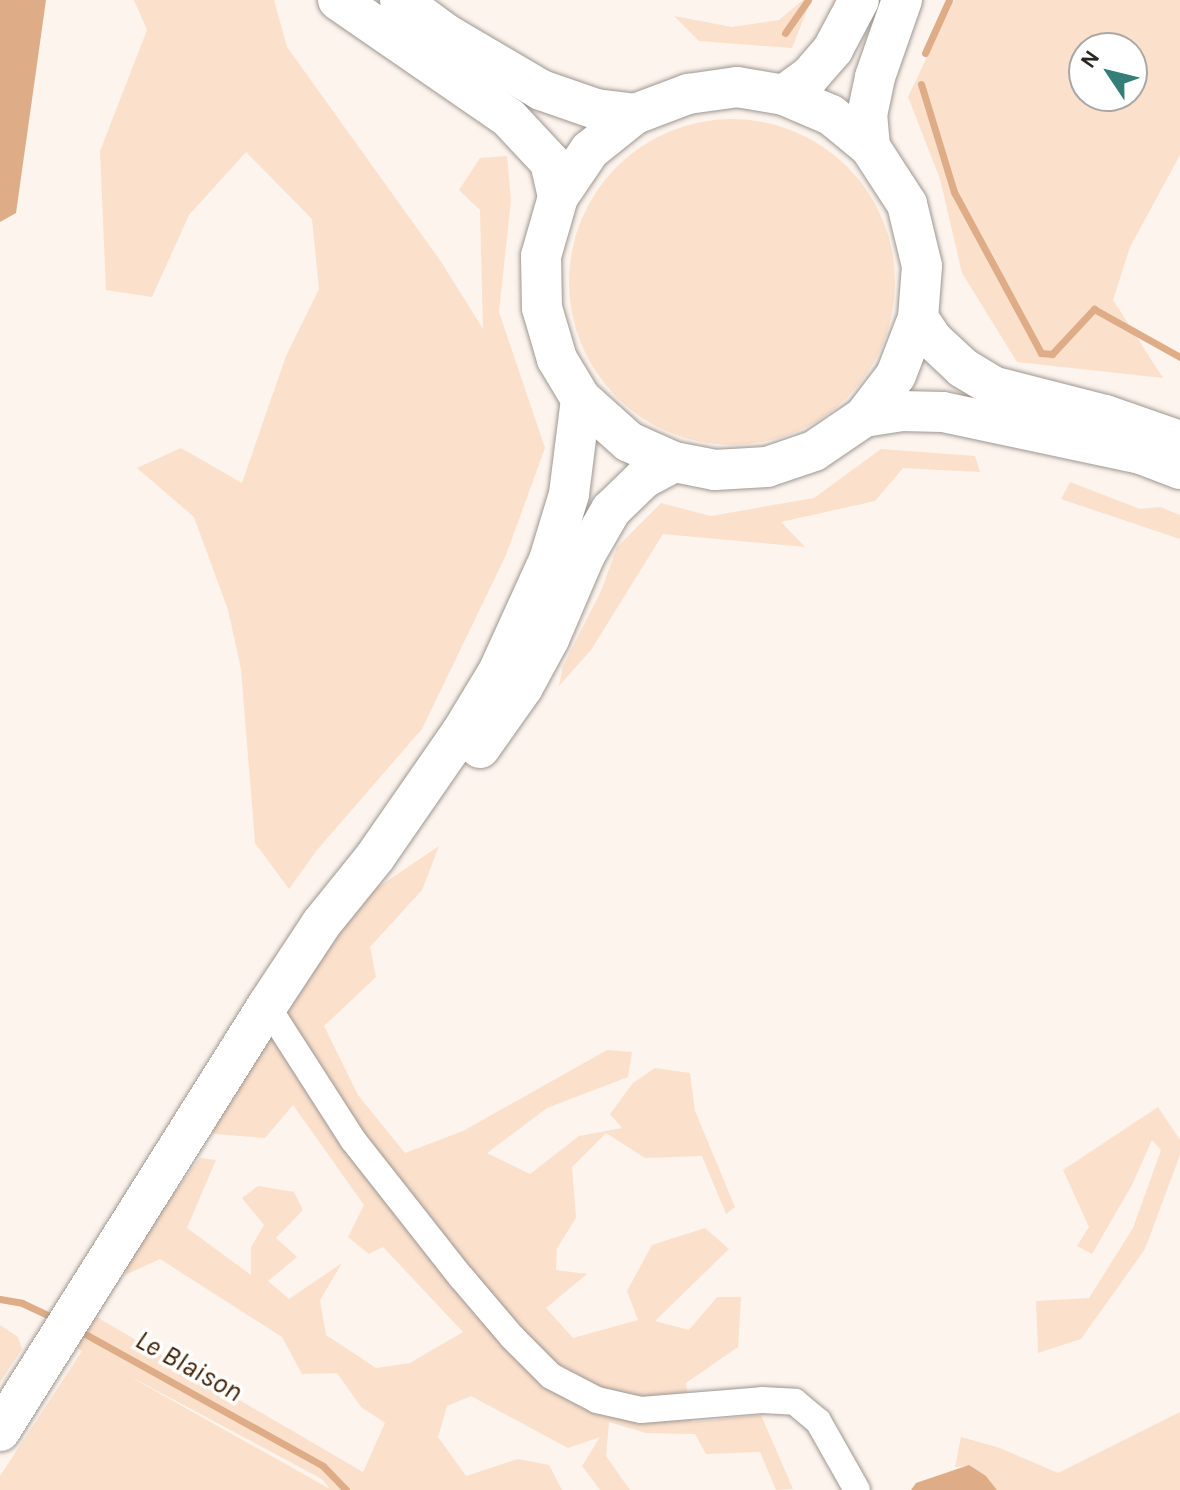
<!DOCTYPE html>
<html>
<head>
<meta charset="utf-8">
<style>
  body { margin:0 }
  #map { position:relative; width:1180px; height:1490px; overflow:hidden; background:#fcf4ed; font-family:Karla,sans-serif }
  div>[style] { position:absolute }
  .green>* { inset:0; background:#fbe0cc }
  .round { border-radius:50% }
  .water>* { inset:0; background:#deac86 }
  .stream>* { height:7px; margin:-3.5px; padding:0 3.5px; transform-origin:3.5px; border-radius:3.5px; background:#deac86 }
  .roads { filter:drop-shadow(0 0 2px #9e9791) drop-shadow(0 0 2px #9e9791) }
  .minor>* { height:26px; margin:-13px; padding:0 13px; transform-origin:13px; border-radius:13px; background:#fff }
  .primary>* { height:40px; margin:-20px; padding:0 20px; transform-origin:20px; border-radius:20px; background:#fff }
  span { translate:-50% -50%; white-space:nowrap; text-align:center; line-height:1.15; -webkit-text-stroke:7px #fff; paint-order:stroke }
  .water-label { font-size:28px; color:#432204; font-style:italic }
  .north { position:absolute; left:1068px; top:32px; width:80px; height:80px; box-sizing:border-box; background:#fff; border:2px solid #a9a8a7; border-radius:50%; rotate:305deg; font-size:22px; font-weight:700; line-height:32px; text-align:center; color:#292624 }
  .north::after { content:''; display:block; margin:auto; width:28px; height:36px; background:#357d77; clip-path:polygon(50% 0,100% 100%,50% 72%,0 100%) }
</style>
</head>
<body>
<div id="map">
  <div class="green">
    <i style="clip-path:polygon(134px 0,274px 0,287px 47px,442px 263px,483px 329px,480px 210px,459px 190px,480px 158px,507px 156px,511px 200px,499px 312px,545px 448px,506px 555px,422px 729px,317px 850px,289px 889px,255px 843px,241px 669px,228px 610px,194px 517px,137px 468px,181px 448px,242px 483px,286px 356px,319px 289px,312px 219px,246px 152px,189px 215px,152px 297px,106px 290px,100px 151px,147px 30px)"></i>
    <i style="clip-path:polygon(803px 0,811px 0,792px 48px,699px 41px,674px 16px,732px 27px,779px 20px)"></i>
    <i style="clip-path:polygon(evenodd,954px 0,1180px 0,1180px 155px,1130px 247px,1113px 300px,1163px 378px,1017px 362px,962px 273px,940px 179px,908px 97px,954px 0,1084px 48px,1132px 48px,1132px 96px,1084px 96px,1084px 48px)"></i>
    <i class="round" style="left:569px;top:119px;width:326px;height:326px"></i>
    <i style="clip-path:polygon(881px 449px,975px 456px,980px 472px,903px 468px,875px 501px,781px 522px,805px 547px,663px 534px,591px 650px,559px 686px,563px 666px,601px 591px,617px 547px,661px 503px,711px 516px,814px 498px)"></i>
    <i style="clip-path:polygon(1070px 482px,1140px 509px,1160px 507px,1180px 515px,1180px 539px,1061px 499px)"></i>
    <i style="clip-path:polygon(evenodd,439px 846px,422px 890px,370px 947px,376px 977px,324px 1026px,358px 1095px,405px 1153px,463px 1131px,607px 1050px,632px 1052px,628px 1077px,547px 1108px,487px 1153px,530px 1174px,579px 1136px,622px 1128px,610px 1114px,633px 1083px,655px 1068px,690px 1073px,695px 1111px,735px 1207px,726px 1214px,702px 1156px,645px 1158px,606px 1133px,572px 1167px,576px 1218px,557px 1248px,556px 1270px,587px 1274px,546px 1308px,573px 1338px,638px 1320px,627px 1291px,652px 1245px,705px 1228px,729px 1249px,655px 1321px,689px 1330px,717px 1297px,741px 1297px,738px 1347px,686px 1383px,692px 1422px,761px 1415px,793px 1489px,776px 1490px,760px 1452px,706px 1454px,695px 1434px,646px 1433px,609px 1422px,606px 1456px,630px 1490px,600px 1490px,582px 1466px,600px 1437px,568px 1448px,471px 1396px,447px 1406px,438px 1437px,466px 1476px,518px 1459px,549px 1465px,562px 1490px,0 1490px,0 1476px,82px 1351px,73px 1345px,95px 1316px,363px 1472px,385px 1423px,361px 1407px,337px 1373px,302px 1374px,282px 1337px,160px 1259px,125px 1275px,132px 1249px,200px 1158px,216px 1160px,187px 1228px,251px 1275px,251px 1247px,264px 1225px,242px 1198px,258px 1186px,294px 1192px,303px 1210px,276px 1238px,297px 1257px,268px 1281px,289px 1299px,342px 1263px,320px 1300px,326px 1335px,376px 1368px,410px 1363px,463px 1332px,383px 1247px,369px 1254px,348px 1237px,364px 1205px,293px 1105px,265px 1138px,214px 1134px,211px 1117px,362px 898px,439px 846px,133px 1378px,322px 1479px,330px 1489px,134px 1379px,133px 1378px)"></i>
    <i style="clip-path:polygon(1158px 1107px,1180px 1140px,1180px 1155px,1145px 1249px,1081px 1339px,1038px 1353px,1036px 1301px,1089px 1298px,1133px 1228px,1161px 1150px,1152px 1140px,1132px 1185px,1092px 1254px,1077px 1246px,1089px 1227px,1063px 1170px)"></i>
    <i style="clip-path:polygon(0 1325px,18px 1337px,22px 1349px,0 1382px)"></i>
    <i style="clip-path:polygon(1180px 1412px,1180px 1490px,997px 1490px,986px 1476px,969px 1466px,955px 1467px,961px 1437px,1000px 1448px,1058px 1473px)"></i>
  </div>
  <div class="water">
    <i style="clip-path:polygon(0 0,46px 0,16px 213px,0 222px)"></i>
    <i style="clip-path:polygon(969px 1465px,986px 1476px,997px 1490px,911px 1490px,916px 1483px)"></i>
  </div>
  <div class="stream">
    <i style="left:785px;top:33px;width:40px;rotate:-55.1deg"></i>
    <i style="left:925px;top:53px;width:58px;rotate:-65.6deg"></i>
    <i style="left:921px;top:84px;width:113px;rotate:73deg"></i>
    <i style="left:954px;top:192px;width:183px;rotate:61.6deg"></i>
    <i style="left:1041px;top:353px;width:11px;rotate:5deg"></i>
    <i style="left:1052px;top:354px;width:62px;rotate:-47deg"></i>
    <i style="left:1094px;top:309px;width:98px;rotate:29.2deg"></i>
    <i style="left:0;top:1299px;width:22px;rotate:10deg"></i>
    <i style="left:22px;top:1303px;width:38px;rotate:25deg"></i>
    <i style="left:78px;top:1330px;width:280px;rotate:29deg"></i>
    <i style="left:323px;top:1466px;width:33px;rotate:46deg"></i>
  </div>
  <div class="roads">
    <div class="minor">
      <i style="left:267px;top:1006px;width:159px;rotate:57.3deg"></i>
      <i style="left:353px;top:1140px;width:174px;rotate:51.8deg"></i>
      <i style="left:461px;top:1277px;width:79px;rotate:49.6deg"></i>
      <i style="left:512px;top:1337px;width:55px;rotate:45deg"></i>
      <i style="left:551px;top:1376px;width:52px;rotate:27.6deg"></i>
      <i style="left:597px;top:1400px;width:45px;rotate:12.8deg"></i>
      <i style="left:641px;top:1410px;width:121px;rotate:-4.7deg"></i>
      <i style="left:762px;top:1400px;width:33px;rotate:3deg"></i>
      <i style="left:795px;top:1402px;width:30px;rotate:40deg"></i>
      <i style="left:818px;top:1421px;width:79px;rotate:60.5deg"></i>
    </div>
    <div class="primary">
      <i style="left:338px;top:0;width:208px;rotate:34.6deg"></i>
      <i style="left:509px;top:118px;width:60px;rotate:47deg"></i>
      <i style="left:550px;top:162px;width:36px;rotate:77deg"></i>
      <i style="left:400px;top:0;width:57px;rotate:36.5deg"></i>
      <i style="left:446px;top:34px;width:110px;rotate:30.5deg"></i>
      <i style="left:541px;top:90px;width:58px;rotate:19.1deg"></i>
      <i style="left:596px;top:109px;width:39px;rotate:7deg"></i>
      <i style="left:784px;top:95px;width:31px;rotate:-36deg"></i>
      <i style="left:809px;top:77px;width:37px;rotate:-49deg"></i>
      <i style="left:833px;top:49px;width:55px;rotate:-62deg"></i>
      <i style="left:870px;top:147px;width:32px;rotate:-95deg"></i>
      <i style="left:867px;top:115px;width:39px;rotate:-78deg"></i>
      <i style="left:875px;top:77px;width:82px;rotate:-70.7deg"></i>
      <i style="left:918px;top:318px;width:61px;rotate:111.1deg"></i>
      <i style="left:896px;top:375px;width:53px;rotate:127.3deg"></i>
      <i style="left:864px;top:417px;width:60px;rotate:145.8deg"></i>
      <i style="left:814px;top:451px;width:50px;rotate:161.2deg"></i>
      <i style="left:767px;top:467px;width:52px;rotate:176.7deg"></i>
      <i style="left:715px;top:470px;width:42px;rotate:-169deg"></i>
      <i style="left:674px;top:462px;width:49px;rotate:-156deg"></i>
      <i style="left:629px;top:442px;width:64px;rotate:-138.1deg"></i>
      <i style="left:581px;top:399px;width:47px;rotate:-121deg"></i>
      <i style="left:557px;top:359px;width:53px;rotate:-106.4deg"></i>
      <i style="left:542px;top:308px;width:52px;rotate:-91.1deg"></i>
      <i style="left:541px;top:256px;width:61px;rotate:-73.9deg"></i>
      <i style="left:558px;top:197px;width:57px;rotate:-55.8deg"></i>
      <i style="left:590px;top:150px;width:58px;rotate:-38.7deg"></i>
      <i style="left:635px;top:114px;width:57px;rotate:-20.7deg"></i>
      <i style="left:688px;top:94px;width:49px;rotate:-8.1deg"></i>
      <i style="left:737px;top:87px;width:48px;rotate:9.7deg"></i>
      <i style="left:784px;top:95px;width:51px;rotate:23.1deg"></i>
      <i style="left:831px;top:115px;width:50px;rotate:39.4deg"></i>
      <i style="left:870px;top:147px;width:68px;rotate:57deg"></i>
      <i style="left:907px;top:204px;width:64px;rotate:76.4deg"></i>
      <i style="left:922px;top:266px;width:52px;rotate:94.4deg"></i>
      <i style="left:918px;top:318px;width:25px;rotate:56deg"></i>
      <i style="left:932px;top:339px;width:42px;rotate:43.1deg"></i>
      <i style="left:963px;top:368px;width:37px;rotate:31deg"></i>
      <i style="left:995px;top:387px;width:114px;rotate:14.3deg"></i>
      <i style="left:1105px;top:415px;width:79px;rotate:19.1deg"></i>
      <i style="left:864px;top:417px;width:37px;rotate:-9deg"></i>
      <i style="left:901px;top:411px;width:42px;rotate:1.4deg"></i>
      <i style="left:943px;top:412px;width:202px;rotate:12deg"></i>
      <i style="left:1141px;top:454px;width:42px;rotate:21deg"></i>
      <i style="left:480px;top:748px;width:75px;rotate:-54.8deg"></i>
      <i style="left:523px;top:687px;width:55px;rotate:-61.6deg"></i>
      <i style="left:549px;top:639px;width:91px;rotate:-66.8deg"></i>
      <i style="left:585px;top:555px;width:52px;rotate:-60deg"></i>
      <i style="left:611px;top:510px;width:46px;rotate:-44.1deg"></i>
      <i style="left:644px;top:478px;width:34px;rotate:-28deg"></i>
      <i style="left:0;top:1431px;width:502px;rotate:-57.86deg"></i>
      <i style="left:267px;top:1006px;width:98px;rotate:-56.6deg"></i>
      <i style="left:321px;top:924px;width:86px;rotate:-51.1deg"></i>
      <i style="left:375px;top:857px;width:151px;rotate:-55.3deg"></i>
      <i style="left:461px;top:733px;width:71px;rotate:-58.8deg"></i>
      <i style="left:498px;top:672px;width:123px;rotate:-65.5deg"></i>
      <i style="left:549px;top:560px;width:69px;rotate:-73.1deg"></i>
      <i style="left:569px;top:494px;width:96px;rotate:-82.8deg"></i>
    </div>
  </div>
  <div class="water-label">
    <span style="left:189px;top:1366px;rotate:29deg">Le Blaison</span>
  </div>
  <div class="north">N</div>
</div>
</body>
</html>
